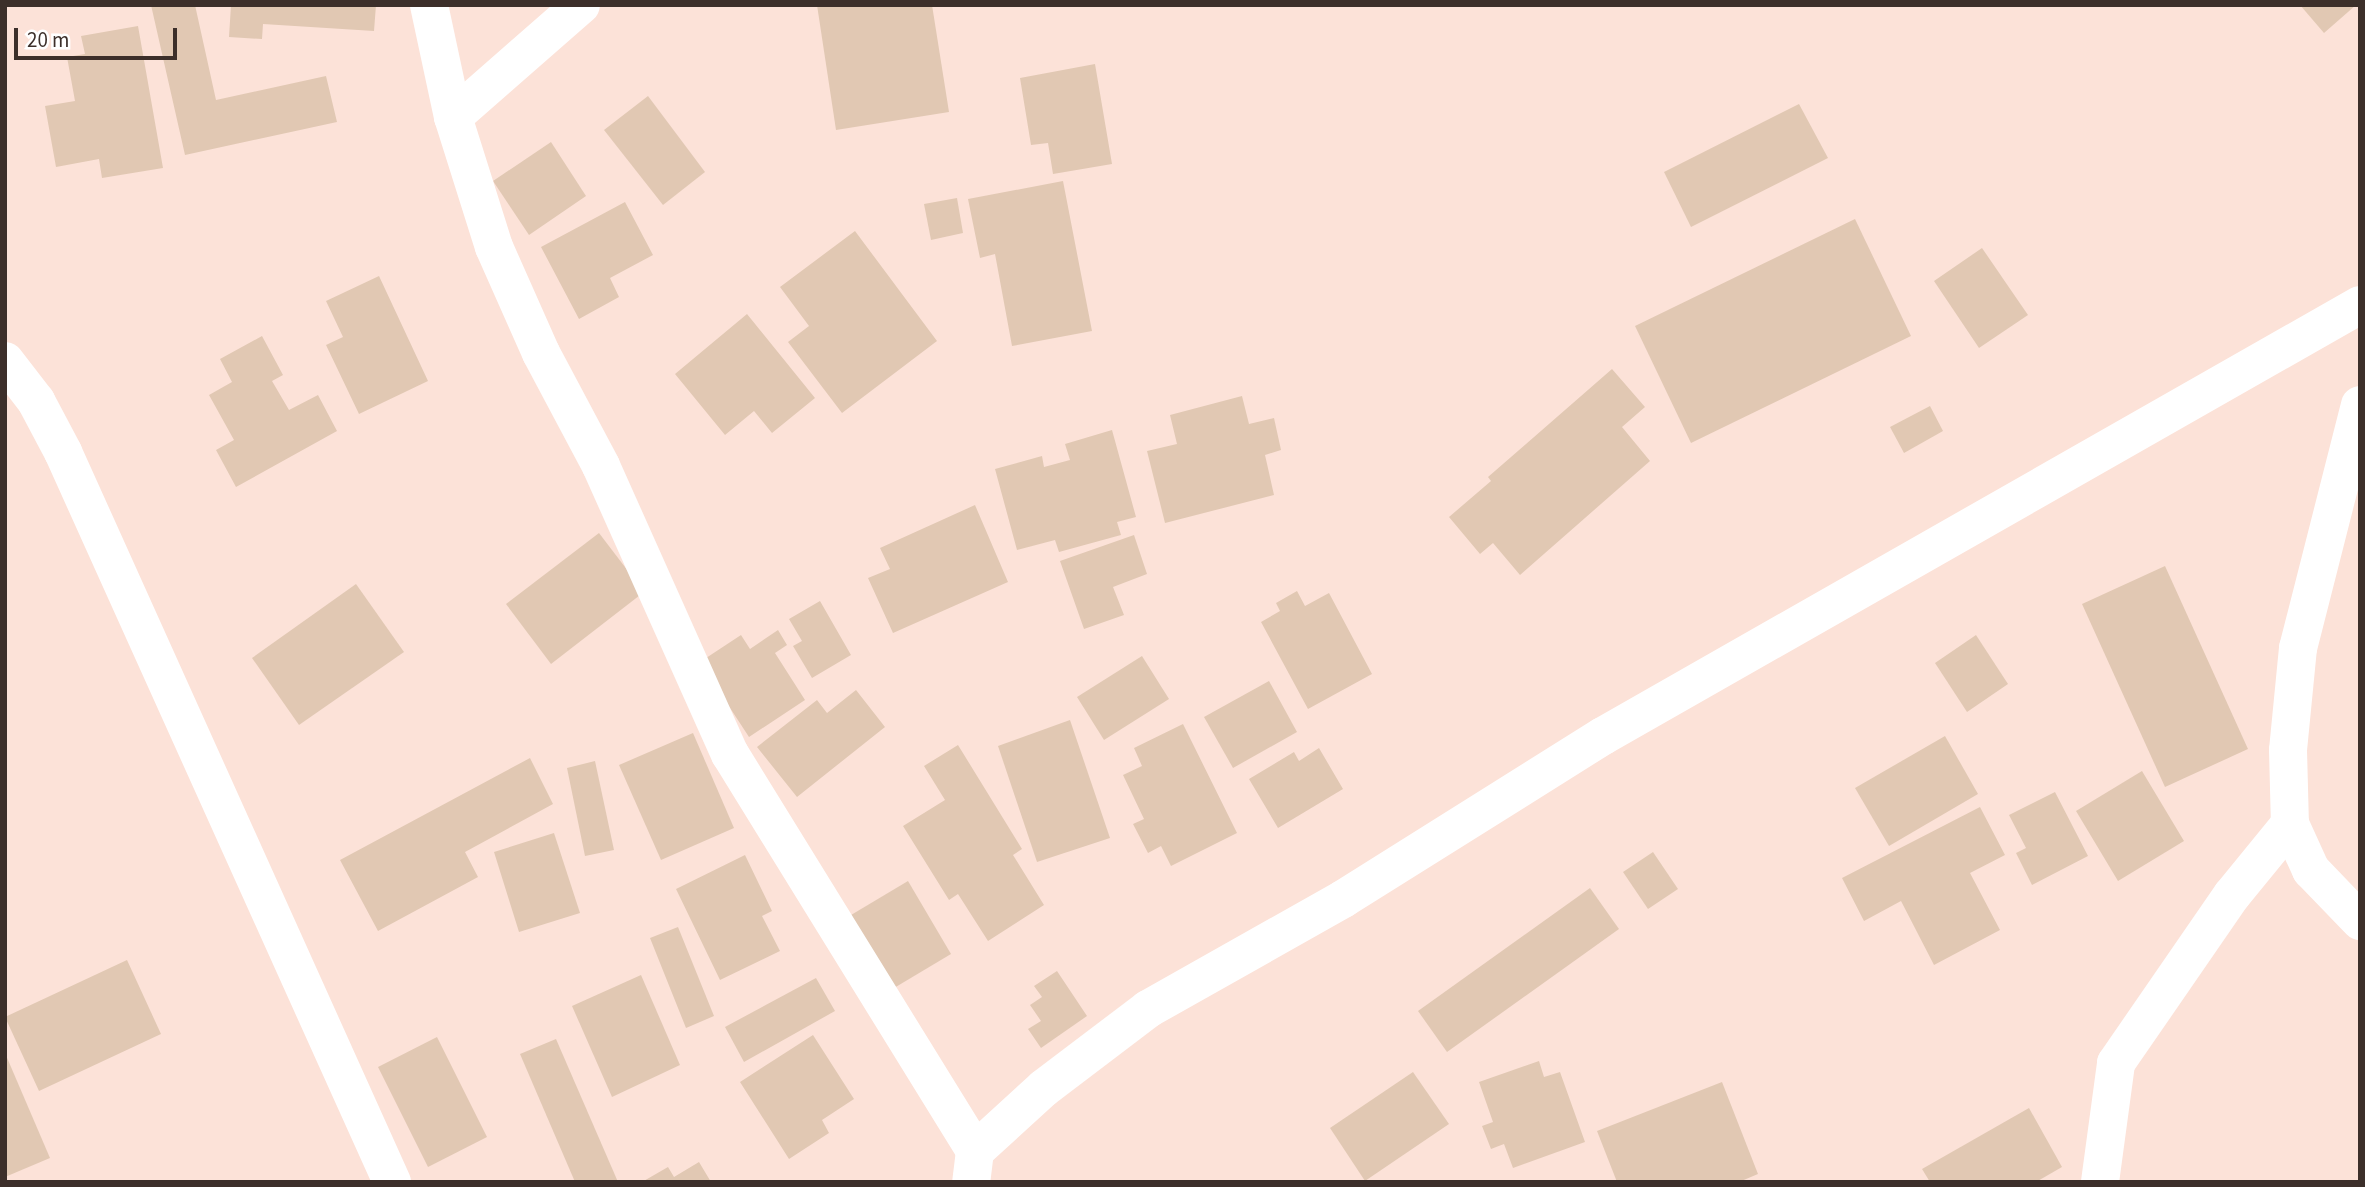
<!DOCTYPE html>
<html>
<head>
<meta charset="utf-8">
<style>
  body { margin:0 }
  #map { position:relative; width:2365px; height:1187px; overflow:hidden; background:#fce2d8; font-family:"Source Sans 3",sans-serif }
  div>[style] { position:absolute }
  .building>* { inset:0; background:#e1c8b3 }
  .street>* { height:38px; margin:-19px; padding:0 19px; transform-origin:19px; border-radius:19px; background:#fff }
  span { translate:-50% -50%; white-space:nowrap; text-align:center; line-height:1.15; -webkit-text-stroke:7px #fff; paint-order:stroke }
  .frame { position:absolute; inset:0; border:7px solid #3c2f2a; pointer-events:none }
  .scale { position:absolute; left:14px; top:28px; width:163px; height:32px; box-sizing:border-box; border:4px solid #3c2f2a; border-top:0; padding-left:9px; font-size:21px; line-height:24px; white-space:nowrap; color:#3c2f2a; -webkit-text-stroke:5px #fff; paint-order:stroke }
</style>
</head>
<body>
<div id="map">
  <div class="building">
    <i style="clip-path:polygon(151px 5px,195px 5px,216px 100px,326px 76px,337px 122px,185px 155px)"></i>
    <i style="clip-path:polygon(231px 5px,376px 5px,374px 31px,263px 24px,262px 39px,229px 37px)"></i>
    <i style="clip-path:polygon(817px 5px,932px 5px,949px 112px,836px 130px)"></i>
    <i style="clip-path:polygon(2300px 5px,2356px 5px,2324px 33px)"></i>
    <i style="clip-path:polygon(138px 26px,163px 168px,102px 178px,99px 159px,56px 167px,45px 106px,75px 101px,67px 57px,85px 54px,81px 36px)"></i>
    <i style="clip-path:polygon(1095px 64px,1112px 164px,1053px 174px,1048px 143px,1031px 145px,1020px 78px)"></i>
    <i style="clip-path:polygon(648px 96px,705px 172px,663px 205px,604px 130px)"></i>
    <i style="clip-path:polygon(1799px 104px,1828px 158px,1691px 227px,1664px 172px)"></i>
    <i style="clip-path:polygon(551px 142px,586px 196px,529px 235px,493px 181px)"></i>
    <i style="clip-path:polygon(1063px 181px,1092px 331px,1012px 346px,995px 254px,980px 258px,968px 199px)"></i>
    <i style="clip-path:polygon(957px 198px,963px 233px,931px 240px,924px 204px)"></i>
    <i style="clip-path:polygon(625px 202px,653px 255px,610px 278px,619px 297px,579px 319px,541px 247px)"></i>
    <i style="clip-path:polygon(1855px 219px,1911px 336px,1691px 443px,1635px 326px)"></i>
    <i style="clip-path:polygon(855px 231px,937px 341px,842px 413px,788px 342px,809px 326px,780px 287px)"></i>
    <i style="clip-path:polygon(1982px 248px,2028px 315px,1979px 348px,1934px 281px)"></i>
    <i style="clip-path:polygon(379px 276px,428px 381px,359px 414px,326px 345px,343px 337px,326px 301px)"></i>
    <i style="clip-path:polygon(747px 314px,815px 398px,772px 433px,754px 411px,725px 435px,675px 374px)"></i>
    <i style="clip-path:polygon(262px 336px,283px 375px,272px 381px,289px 410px,318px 395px,337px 431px,236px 487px,216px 450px,234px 440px,209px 395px,232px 382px,220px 359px)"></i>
    <i style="clip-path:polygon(1612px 369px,1645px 407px,1622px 427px,1650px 461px,1520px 575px,1493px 543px,1480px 554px,1449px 517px,1491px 481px,1488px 477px)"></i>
    <i style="clip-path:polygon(1242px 396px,1249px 424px,1274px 418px,1281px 450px,1265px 455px,1274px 495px,1165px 523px,1147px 451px,1177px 444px,1170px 415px)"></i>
    <i style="clip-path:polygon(1930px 406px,1943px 431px,1904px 453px,1890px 427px)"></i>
    <i style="clip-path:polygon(1112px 430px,1136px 517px,1117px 522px,1121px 535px,1059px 552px,1055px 540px,1017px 550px,995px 469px,1042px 456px,1044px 467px,1070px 460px,1065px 444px)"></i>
    <i style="clip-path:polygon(975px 505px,1008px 582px,893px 633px,868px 578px,890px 569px,880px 548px)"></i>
    <i style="clip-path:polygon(599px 533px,644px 592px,551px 664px,506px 604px)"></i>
    <i style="clip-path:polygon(1134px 535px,1147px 574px,1113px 587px,1124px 615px,1084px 629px,1060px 561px)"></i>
    <i style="clip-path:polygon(2165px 566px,2248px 749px,2165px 787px,2082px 604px)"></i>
    <i style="clip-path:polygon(356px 584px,404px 652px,299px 725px,252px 658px)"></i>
    <i style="clip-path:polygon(1297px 591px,1305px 606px,1329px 593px,1372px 674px,1308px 709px,1261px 622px,1280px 611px,1276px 603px)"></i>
    <i style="clip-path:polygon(820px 601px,851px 655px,812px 678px,793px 646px,802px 641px,789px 619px)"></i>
    <i style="clip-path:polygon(778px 630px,787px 645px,775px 653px,805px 700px,749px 737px,700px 662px,741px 635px,750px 649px)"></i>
    <i style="clip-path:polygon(1976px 635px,2008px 684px,1967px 712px,1935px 663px)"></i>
    <i style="clip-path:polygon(1142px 656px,1169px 699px,1104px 740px,1077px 697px)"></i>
    <i style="clip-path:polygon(1269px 681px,1297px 732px,1233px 768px,1204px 717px)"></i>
    <i style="clip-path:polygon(856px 690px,885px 727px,797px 797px,757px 747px,817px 700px,827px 713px)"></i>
    <i style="clip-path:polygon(1070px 720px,1110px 838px,1037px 862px,998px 746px)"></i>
    <i style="clip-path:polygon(1183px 724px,1237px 833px,1171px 866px,1161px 846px,1148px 853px,1133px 824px,1144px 819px,1123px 775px,1142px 766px,1134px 748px)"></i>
    <i style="clip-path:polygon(693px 733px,734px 828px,661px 860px,619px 765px)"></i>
    <i style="clip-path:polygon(1945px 736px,1978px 794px,1889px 846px,1855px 788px)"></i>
    <i style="clip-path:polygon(958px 745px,1022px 849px,1013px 855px,1044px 905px,988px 941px,958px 894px,949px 900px,903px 826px,945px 800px,924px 766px)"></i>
    <i style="clip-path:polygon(1319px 748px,1343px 789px,1278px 828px,1249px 779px,1294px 752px,1299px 761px)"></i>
    <i style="clip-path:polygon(530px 758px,553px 804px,465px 852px,478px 877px,378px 931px,340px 860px)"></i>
    <i style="clip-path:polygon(595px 761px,614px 850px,585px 856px,567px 768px)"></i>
    <i style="clip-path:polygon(2142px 771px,2184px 841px,2118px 881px,2076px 811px)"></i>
    <i style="clip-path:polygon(2055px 792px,2088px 856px,2032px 885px,2016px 853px,2026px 848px,2009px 815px)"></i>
    <i style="clip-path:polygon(1980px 807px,2005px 855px,1970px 873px,2000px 930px,1934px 965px,1901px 901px,1864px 921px,1842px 878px)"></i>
    <i style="clip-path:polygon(554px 833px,580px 913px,519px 932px,494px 852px)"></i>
    <i style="clip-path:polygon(1653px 852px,1678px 889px,1648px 909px,1623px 872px)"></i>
    <i style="clip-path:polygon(745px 855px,772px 911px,762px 916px,780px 951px,720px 980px,676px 889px)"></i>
    <i style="clip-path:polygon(908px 881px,951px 954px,889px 991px,846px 918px)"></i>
    <i style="clip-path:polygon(1590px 888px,1619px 929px,1447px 1052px,1418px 1011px)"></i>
    <i style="clip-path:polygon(678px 927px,714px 1016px,686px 1028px,650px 938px)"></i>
    <i style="clip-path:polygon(127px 960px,161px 1034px,39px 1091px,5px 1017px)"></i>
    <i style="clip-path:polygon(1057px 971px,1087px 1016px,1041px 1048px,1028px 1029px,1041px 1021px,1030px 1005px,1042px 997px,1034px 986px)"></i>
    <i style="clip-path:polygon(641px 975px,680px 1065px,612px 1097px,572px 1006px)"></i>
    <i style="clip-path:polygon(816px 978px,835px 1011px,744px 1062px,725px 1027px)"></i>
    <i style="clip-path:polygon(813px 1035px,854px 1099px,822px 1120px,829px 1133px,789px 1159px,740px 1082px)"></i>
    <i style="clip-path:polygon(437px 1037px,487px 1137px,428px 1167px,378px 1067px)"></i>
    <i style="clip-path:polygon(556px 1039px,618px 1182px,575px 1182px,520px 1054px)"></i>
    <i style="clip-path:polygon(5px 1053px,50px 1158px,5px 1177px)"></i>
    <i style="clip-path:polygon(1539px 1061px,1544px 1077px,1560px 1072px,1585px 1142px,1513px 1168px,1504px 1144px,1491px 1149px,1482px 1126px,1493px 1122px,1479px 1082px)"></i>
    <i style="clip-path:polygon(1413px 1072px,1449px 1124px,1365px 1181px,1330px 1128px)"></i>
    <i style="clip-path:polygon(1722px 1082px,1758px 1174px,1739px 1182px,1617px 1182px,1597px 1131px)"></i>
    <i style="clip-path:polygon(2029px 1108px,2062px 1167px,2036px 1182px,1930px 1182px,1922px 1169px)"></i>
    <i style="clip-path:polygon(699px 1162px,711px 1182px,642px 1182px,668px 1167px,674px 1177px)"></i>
  </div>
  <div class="street">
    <i style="left:429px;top:5px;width:115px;rotate:77.9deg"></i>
    <i style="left:453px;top:117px;width:136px;rotate:72.5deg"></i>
    <i style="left:494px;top:247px;width:116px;rotate:66.1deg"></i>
    <i style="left:541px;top:353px;width:128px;rotate:62deg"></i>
    <i style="left:601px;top:466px;width:316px;rotate:65.9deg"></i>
    <i style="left:730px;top:754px;width:467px;rotate:58.3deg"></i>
    <i style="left:975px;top:1151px;width:31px;rotate:97deg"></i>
    <i style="left:453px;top:117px;width:170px;rotate:-41.2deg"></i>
    <i style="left:5px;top:361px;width:51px;rotate:52.2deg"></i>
    <i style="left:36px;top:401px;width:58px;rotate:62.1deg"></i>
    <i style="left:63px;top:452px;width:801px;rotate:65.74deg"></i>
    <i style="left:2360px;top:405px;width:251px;rotate:104.3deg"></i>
    <i style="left:2298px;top:648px;width:102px;rotate:95.6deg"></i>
    <i style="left:2288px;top:750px;width:74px;rotate:88.5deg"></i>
    <i style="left:2290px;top:824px;width:51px;rotate:65.5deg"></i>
    <i style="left:2311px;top:870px;width:71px;rotate:46.1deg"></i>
    <i style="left:975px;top:1151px;width:93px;rotate:-42.4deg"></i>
    <i style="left:1044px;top:1088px;width:131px;rotate:-37.2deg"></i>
    <i style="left:1148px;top:1009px;width:224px;rotate:-29.4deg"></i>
    <i style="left:1343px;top:899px;width:307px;rotate:-32.1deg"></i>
    <i style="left:1603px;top:736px;width:871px;rotate:-29.66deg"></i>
    <i style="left:2100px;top:1182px;width:120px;rotate:-82.3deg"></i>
    <i style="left:2116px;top:1063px;width:204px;rotate:-55.4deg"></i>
    <i style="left:2232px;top:895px;width:92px;rotate:-50.8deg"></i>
  </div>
  <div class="frame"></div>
  <div class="scale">20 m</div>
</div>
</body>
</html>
